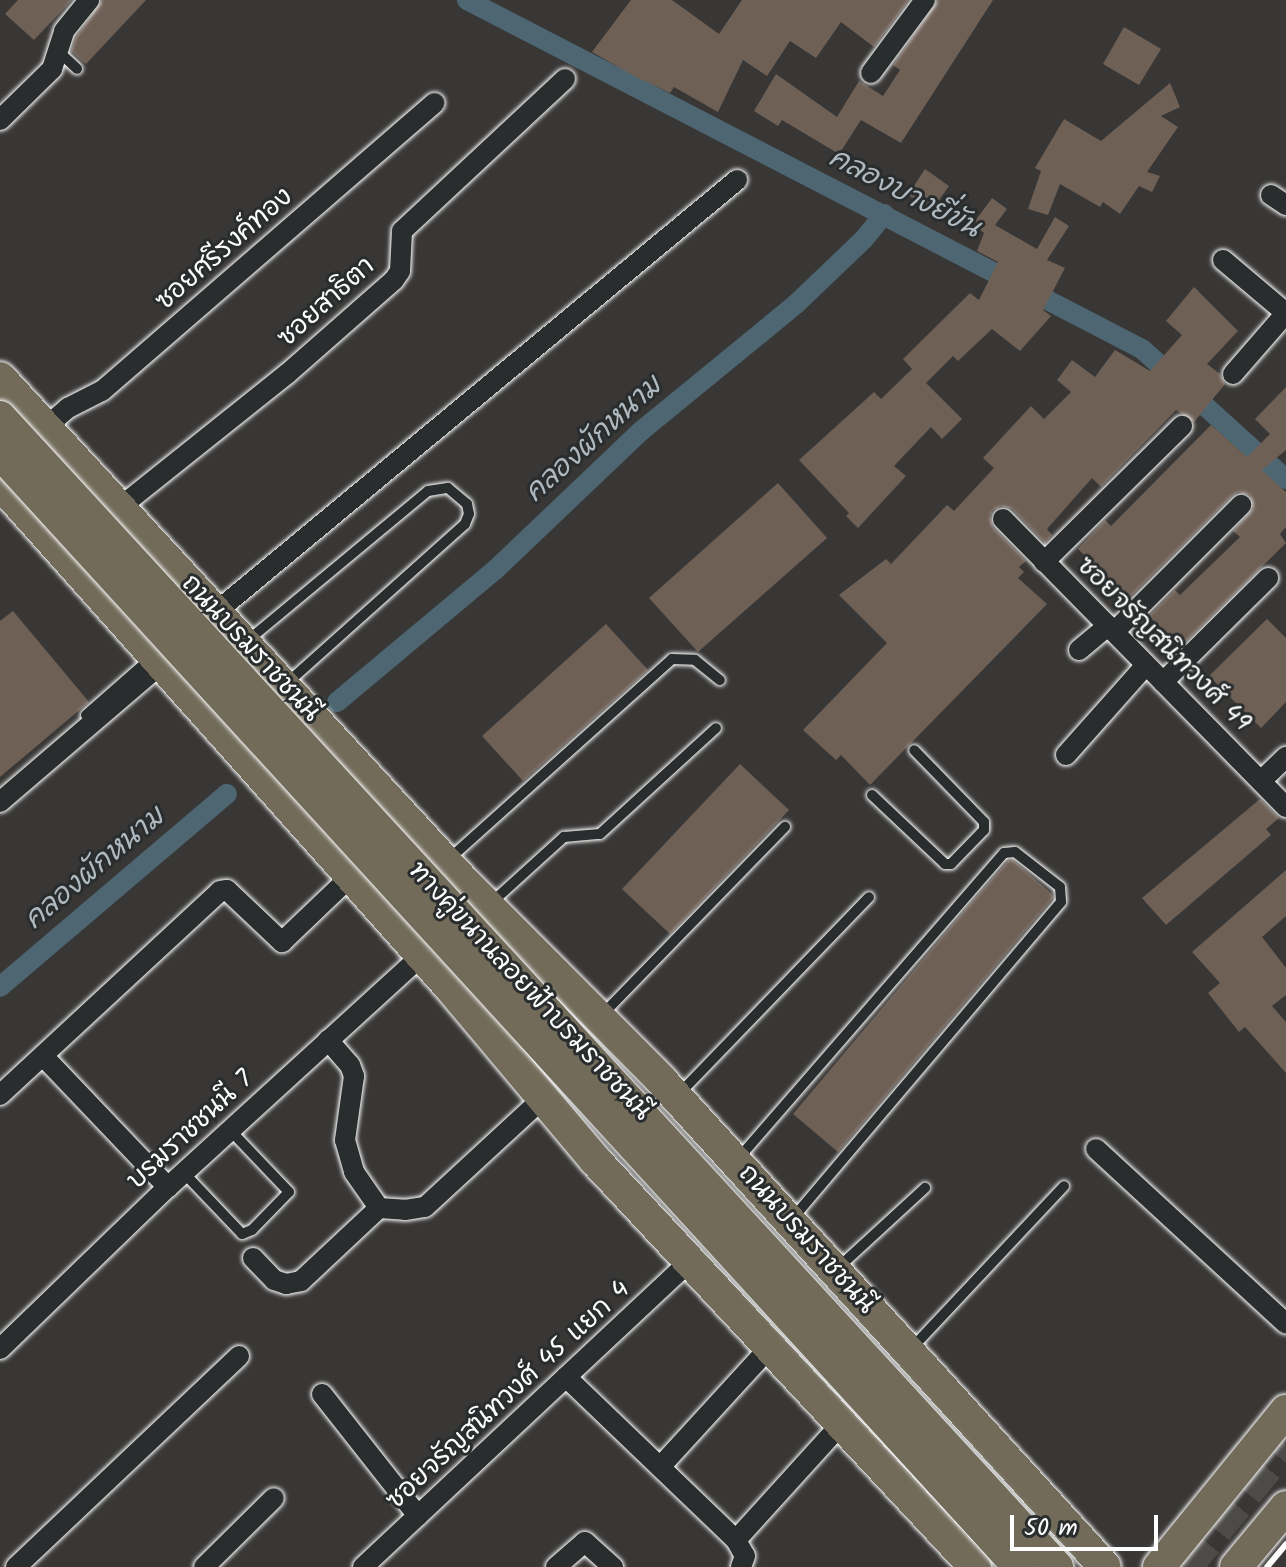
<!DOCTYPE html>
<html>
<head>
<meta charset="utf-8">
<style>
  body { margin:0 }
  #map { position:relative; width:1286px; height:1567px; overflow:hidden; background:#383736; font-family:Kalam,"Playpen Sans Thai",sans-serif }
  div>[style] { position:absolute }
  .canal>* { height:20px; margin:-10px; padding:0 10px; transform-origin:10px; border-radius:10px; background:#4d6672 }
  .building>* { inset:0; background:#6f6056 }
  .primary-tunnel>* { height:32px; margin-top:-16px; transform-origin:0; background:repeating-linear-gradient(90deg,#4c4b4a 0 32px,transparent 0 48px) }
  .roads { filter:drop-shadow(0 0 2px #fff) drop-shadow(0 0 2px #fff) }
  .lane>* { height:10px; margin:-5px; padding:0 5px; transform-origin:5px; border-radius:5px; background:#2a2d2e }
  .street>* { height:20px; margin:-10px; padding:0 10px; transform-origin:10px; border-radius:10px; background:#2a2d2e }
  .primary>* { height:32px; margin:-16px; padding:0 16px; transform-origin:16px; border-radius:16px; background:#726b5a }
  .rail>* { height:6px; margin:-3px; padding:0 3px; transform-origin:3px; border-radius:3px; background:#fff }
  .bridges { filter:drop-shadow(0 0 2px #fff) drop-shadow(0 0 2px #fff) }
  .primary-bridge>* { height:32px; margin:-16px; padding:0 16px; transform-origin:16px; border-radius:16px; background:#726b5a }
  span { translate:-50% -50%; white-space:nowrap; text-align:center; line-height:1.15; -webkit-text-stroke:6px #2a2d2e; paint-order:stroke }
  .street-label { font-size:26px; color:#fff }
  .water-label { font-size:28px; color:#afbac0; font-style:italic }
  .scale { position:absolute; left:1010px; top:1515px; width:148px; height:36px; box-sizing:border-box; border:4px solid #fff; border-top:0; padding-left:10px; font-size:24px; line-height:28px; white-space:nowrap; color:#fff; -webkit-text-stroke:6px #2a2d2e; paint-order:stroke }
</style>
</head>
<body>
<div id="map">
  <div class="canal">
    <i style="left:467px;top:0;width:760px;rotate:27.34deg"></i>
    <i style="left:1142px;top:349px;width:194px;rotate:42.1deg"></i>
    <i style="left:337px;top:702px;width:206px;rotate:-39.9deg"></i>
    <i style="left:495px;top:570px;width:202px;rotate:-43.6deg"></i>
    <i style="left:641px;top:431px;width:200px;rotate:-39.3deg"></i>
    <i style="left:796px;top:304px;width:94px;rotate:-43.7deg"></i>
    <i style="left:864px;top:239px;width:32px;rotate:-51deg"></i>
    <i style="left:0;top:987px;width:298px;rotate:-40.4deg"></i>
  </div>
  <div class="building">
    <i style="clip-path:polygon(18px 0,72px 0,34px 40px,5px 14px)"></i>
    <i style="clip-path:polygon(102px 0,146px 0,86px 64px,71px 51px,76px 37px)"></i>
    <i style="clip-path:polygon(631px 0,672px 0,719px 34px,742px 0,909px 0,874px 47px,841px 22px,816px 58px,790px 41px,767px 76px,743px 60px,718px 112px,674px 87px,670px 93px,634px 76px,592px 52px)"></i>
    <i style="clip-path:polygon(938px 0,993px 0,901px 143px,861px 120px,839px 154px,782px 120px,778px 126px,754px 111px,776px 74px,837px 117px,859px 81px,883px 96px,900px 70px,893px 65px)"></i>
    <i style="clip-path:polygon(1124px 27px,1161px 49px,1139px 85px,1103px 64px)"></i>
    <i style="clip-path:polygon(1170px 83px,1180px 107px,1161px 116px,1178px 127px,1147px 172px,1160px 176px,1152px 192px,1139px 186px,1120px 214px,1103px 202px,1100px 207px,1060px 184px,1048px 215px,1028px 209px,1041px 171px,1035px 168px,1064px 119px,1101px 141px)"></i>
    <i style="clip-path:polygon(925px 169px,949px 186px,932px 210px,908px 195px)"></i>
    <i style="clip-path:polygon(992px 198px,1007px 209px,995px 225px,1037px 249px,1055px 217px,1069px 226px,1047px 260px,1065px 268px,1043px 310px,1051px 316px,1020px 351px,992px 329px,958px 361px,953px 356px,926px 383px,962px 419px,942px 439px,931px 427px,894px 466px,906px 476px,858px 528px,846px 516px,849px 513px,799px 460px,874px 392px,881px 399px,912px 369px,903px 359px,970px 293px,979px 300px,998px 262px,977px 251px,984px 233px,973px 224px)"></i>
    <i style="clip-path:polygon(1194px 287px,1238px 331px,1207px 364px,1220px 374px,1225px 384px,1194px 422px,1176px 410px,1101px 487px,1092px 478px,1047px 529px,1052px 535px,1045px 543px,1012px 509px,1001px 506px,993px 510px,990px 516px,993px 527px,1026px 561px,1019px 567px,1024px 572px,1018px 578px,1047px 604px,870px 785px,841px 755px,836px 760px,803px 730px,887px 643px,839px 595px,886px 559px,891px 564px,947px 505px,954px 511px,994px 468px,983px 458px,1031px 406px,1044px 419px,1071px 392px,1057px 380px,1072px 360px,1095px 377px,1115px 350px,1150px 371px,1182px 335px,1166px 321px)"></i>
    <i style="clip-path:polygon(1286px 387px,1286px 450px,1262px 470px,1286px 492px,1286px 527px,1280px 534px,1286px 543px,1180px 647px,1149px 616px,1175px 590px,1180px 595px,1240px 537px,1233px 531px,1253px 509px,1250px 495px,1238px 492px,1232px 496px,1129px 598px,1078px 549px,1105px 520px,1111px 526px,1211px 425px,1247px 457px,1270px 434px,1255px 419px)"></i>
    <i style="clip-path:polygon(778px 483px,827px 538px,698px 652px,649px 598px)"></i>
    <i style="clip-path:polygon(13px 611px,89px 702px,0 777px,0 621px)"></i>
    <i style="clip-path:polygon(1267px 619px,1286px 638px,1286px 702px,1261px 728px,1209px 676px)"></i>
    <i style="clip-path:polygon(606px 624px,648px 670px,523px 781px,482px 736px)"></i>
    <i style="clip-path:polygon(740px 764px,789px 810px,670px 934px,622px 889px)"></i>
    <i style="clip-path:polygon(1260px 799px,1279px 818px,1266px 829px,1271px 835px,1166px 925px,1142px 898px)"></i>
    <i style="clip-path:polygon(1013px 860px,1052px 894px,1053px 898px,838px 1152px,793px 1114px,969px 905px,1008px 861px)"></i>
    <i style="clip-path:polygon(1286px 870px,1286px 916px,1262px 937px,1286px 968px,1286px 995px,1272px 1006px,1286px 1022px,1286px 1073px,1245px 1027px,1239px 1032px,1208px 993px,1220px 983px,1192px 952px)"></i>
  </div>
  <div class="primary-tunnel">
    <i style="left:1186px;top:1567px;width:158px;rotate:-50.7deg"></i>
  </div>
  <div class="roads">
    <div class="lane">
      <i style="left:58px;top:51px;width:26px;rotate:43deg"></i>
      <i style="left:246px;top:642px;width:236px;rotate:-39.7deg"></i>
      <i style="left:428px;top:491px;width:20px;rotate:-9deg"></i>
      <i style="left:448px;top:488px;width:25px;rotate:40deg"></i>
      <i style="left:467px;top:504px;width:10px;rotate:79deg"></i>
      <i style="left:469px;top:514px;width:11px;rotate:112deg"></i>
      <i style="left:465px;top:524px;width:237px;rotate:138.2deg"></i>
      <i style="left:86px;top:715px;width:88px;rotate:-41.3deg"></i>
      <i style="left:872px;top:795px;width:100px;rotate:43.4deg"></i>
      <i style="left:945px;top:864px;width:6px"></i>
      <i style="left:951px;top:864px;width:47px;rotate:-45.9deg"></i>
      <i style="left:984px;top:830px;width:8px;rotate:-90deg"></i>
      <i style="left:984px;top:822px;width:100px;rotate:-134.2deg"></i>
      <i style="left:448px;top:860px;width:301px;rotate:-41.9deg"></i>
      <i style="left:672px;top:659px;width:23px;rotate:2deg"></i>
      <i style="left:695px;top:660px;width:32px;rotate:39deg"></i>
      <i style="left:490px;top:904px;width:100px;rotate:-42.2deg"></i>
      <i style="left:564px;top:837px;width:36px;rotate:-5deg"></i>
      <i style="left:600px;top:834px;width:157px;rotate:-42.4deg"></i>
      <i style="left:601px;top:1016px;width:264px;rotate:-45.8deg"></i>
      <i style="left:680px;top:1093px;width:272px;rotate:-46deg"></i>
      <i style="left:738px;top:1159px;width:405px;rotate:-49deg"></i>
      <i style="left:1004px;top:853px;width:11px;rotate:-5deg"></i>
      <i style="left:1015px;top:852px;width:57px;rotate:37.9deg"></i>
      <i style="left:1060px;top:887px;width:15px;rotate:86deg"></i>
      <i style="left:1061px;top:902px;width:414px;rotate:130.3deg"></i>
      <i style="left:184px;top:1173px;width:84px;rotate:46.4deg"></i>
      <i style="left:242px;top:1234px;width:11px;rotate:-22deg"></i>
      <i style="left:252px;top:1230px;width:53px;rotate:-45.8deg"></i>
      <i style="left:289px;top:1192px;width:86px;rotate:-133.6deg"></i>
      <i style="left:839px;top:1267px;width:117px;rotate:-42.6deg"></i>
      <i style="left:912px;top:1348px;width:222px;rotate:-46.8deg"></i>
    </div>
    <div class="street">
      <i style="left:871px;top:73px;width:91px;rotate:-53.5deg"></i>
      <i style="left:0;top:120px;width:73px;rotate:-44.4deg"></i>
      <i style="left:52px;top:69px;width:40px;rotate:-72deg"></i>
      <i style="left:64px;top:31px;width:40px;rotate:-51deg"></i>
      <i style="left:1271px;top:195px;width:18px;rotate:34deg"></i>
      <i style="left:1223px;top:260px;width:82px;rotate:40.1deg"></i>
      <i style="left:1233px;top:374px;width:81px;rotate:-49deg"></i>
      <i style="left:46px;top:427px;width:29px;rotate:-41deg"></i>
      <i style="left:68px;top:408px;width:38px;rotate:-27deg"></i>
      <i style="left:102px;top:391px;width:440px;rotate:-40.9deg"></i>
      <i style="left:119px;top:508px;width:215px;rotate:-38.6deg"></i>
      <i style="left:287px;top:374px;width:142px;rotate:-41.3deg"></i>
      <i style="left:394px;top:280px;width:11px;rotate:-56deg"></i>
      <i style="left:400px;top:271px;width:40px;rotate:-87.1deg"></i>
      <i style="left:402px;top:231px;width:223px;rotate:-43deg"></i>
      <i style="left:1003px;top:519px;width:404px;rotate:45.5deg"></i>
      <i style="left:1044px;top:562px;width:194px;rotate:-44.6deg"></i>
      <i style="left:216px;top:612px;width:677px;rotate:-39.66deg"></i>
      <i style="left:1114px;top:632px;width:180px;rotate:-45deg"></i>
      <i style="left:1079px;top:650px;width:38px;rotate:-40deg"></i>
      <i style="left:1163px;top:682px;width:148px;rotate:-44.7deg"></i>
      <i style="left:1066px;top:755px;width:120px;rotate:-48.4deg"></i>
      <i style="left:1261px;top:781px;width:35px;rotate:-44deg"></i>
      <i style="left:0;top:802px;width:213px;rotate:-40.6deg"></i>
      <i style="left:328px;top:1040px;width:33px;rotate:49deg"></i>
      <i style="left:350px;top:1065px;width:12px;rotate:70deg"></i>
      <i style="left:354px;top:1076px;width:65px;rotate:98deg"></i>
      <i style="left:345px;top:1140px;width:33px;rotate:74deg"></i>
      <i style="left:354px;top:1172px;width:44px;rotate:55.2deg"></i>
      <i style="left:379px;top:1208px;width:26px;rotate:4deg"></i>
      <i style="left:405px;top:1210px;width:20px;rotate:-9deg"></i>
      <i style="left:425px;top:1207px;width:161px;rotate:-42.7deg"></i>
      <i style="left:44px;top:1057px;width:180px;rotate:46.4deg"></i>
      <i style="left:0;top:1095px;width:300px;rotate:-42.8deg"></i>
      <i style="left:220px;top:891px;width:7px;rotate:-8deg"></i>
      <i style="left:227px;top:890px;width:76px;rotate:43.4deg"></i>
      <i style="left:282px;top:942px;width:95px;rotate:-43.7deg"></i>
      <i style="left:1096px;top:1149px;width:258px;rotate:42.6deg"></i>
      <i style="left:253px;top:1258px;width:30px;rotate:46deg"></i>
      <i style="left:274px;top:1280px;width:13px;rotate:18deg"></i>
      <i style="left:286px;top:1284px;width:15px;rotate:-11deg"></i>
      <i style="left:301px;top:1281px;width:107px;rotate:-43.1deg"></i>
      <i style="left:0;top:1349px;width:233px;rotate:-44deg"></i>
      <i style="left:168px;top:1187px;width:344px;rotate:-42.4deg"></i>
      <i style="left:566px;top:1377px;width:236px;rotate:43.8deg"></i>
      <i style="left:736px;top:1540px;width:18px;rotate:61deg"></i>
      <i style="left:745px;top:1556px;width:12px;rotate:110deg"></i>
      <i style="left:322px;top:1394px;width:155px;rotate:51.8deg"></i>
      <i style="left:660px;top:1467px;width:161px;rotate:-47.5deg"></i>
      <i style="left:736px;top:1540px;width:156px;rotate:-47.8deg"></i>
      <i style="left:16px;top:1567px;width:307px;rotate:-43.4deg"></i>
      <i style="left:204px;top:1567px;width:98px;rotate:-44.6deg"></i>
      <i style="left:363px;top:1567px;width:446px;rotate:-43.1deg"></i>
      <i style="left:556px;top:1567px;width:38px;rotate:-41deg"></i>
      <i style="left:585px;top:1542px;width:38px;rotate:42deg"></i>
    </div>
    <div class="primary">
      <i style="left:0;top:378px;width:688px;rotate:47.36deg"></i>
      <i style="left:466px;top:884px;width:275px;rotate:45.1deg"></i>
      <i style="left:660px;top:1079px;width:660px;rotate:47.64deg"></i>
      <i style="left:0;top:483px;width:674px;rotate:48.25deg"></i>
      <i style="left:449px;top:986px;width:227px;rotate:50deg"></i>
      <i style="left:595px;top:1160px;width:557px;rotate:46.96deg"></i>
      <i style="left:1159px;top:1567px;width:201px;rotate:-50.9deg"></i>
      <i style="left:1236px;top:1567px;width:78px;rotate:-50.2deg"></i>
    </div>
  </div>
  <div class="rail">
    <i style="left:1267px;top:1567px;width:30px;rotate:-50deg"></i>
  </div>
  <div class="bridges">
    <div class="primary-bridge">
      <i style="left:0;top:417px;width:1562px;rotate:47.41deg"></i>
      <i style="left:0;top:453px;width:1510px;rotate:47.55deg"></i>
    </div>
  </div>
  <div class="street-label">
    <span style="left:225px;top:250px;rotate:-41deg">ซอยศรีรงค์ทอง</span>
    <span style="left:327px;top:303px;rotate:-42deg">ซอยสาธิตา</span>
    <span style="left:1163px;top:645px;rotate:45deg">ซอยจรัญสนิทวงศ์ 49</span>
    <span style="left:250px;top:649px;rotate:47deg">ถนนบรมราชชนนี</span>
    <span style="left:529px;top:992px;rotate:47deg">ทางคู่ขนานลอยฟ้าบรมราชชนนี</span>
    <span style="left:191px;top:1131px;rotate:-43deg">บรมราชชนนี 7</span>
    <span style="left:806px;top:1240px;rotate:48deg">ถนนบรมราชชนนี</span>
    <span style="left:509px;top:1396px;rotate:-43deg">ซอยจรัญสนิทวงศ์ 45 แยก 4</span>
  </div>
  <div class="water-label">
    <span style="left:904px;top:194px;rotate:27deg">คลองบางยี่ขัน</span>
    <span style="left:594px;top:440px;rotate:-42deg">คลองผักหนาม</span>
    <span style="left:95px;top:869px;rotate:-40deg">คลองผักหนาม</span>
  </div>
  <div class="scale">50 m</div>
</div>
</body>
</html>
